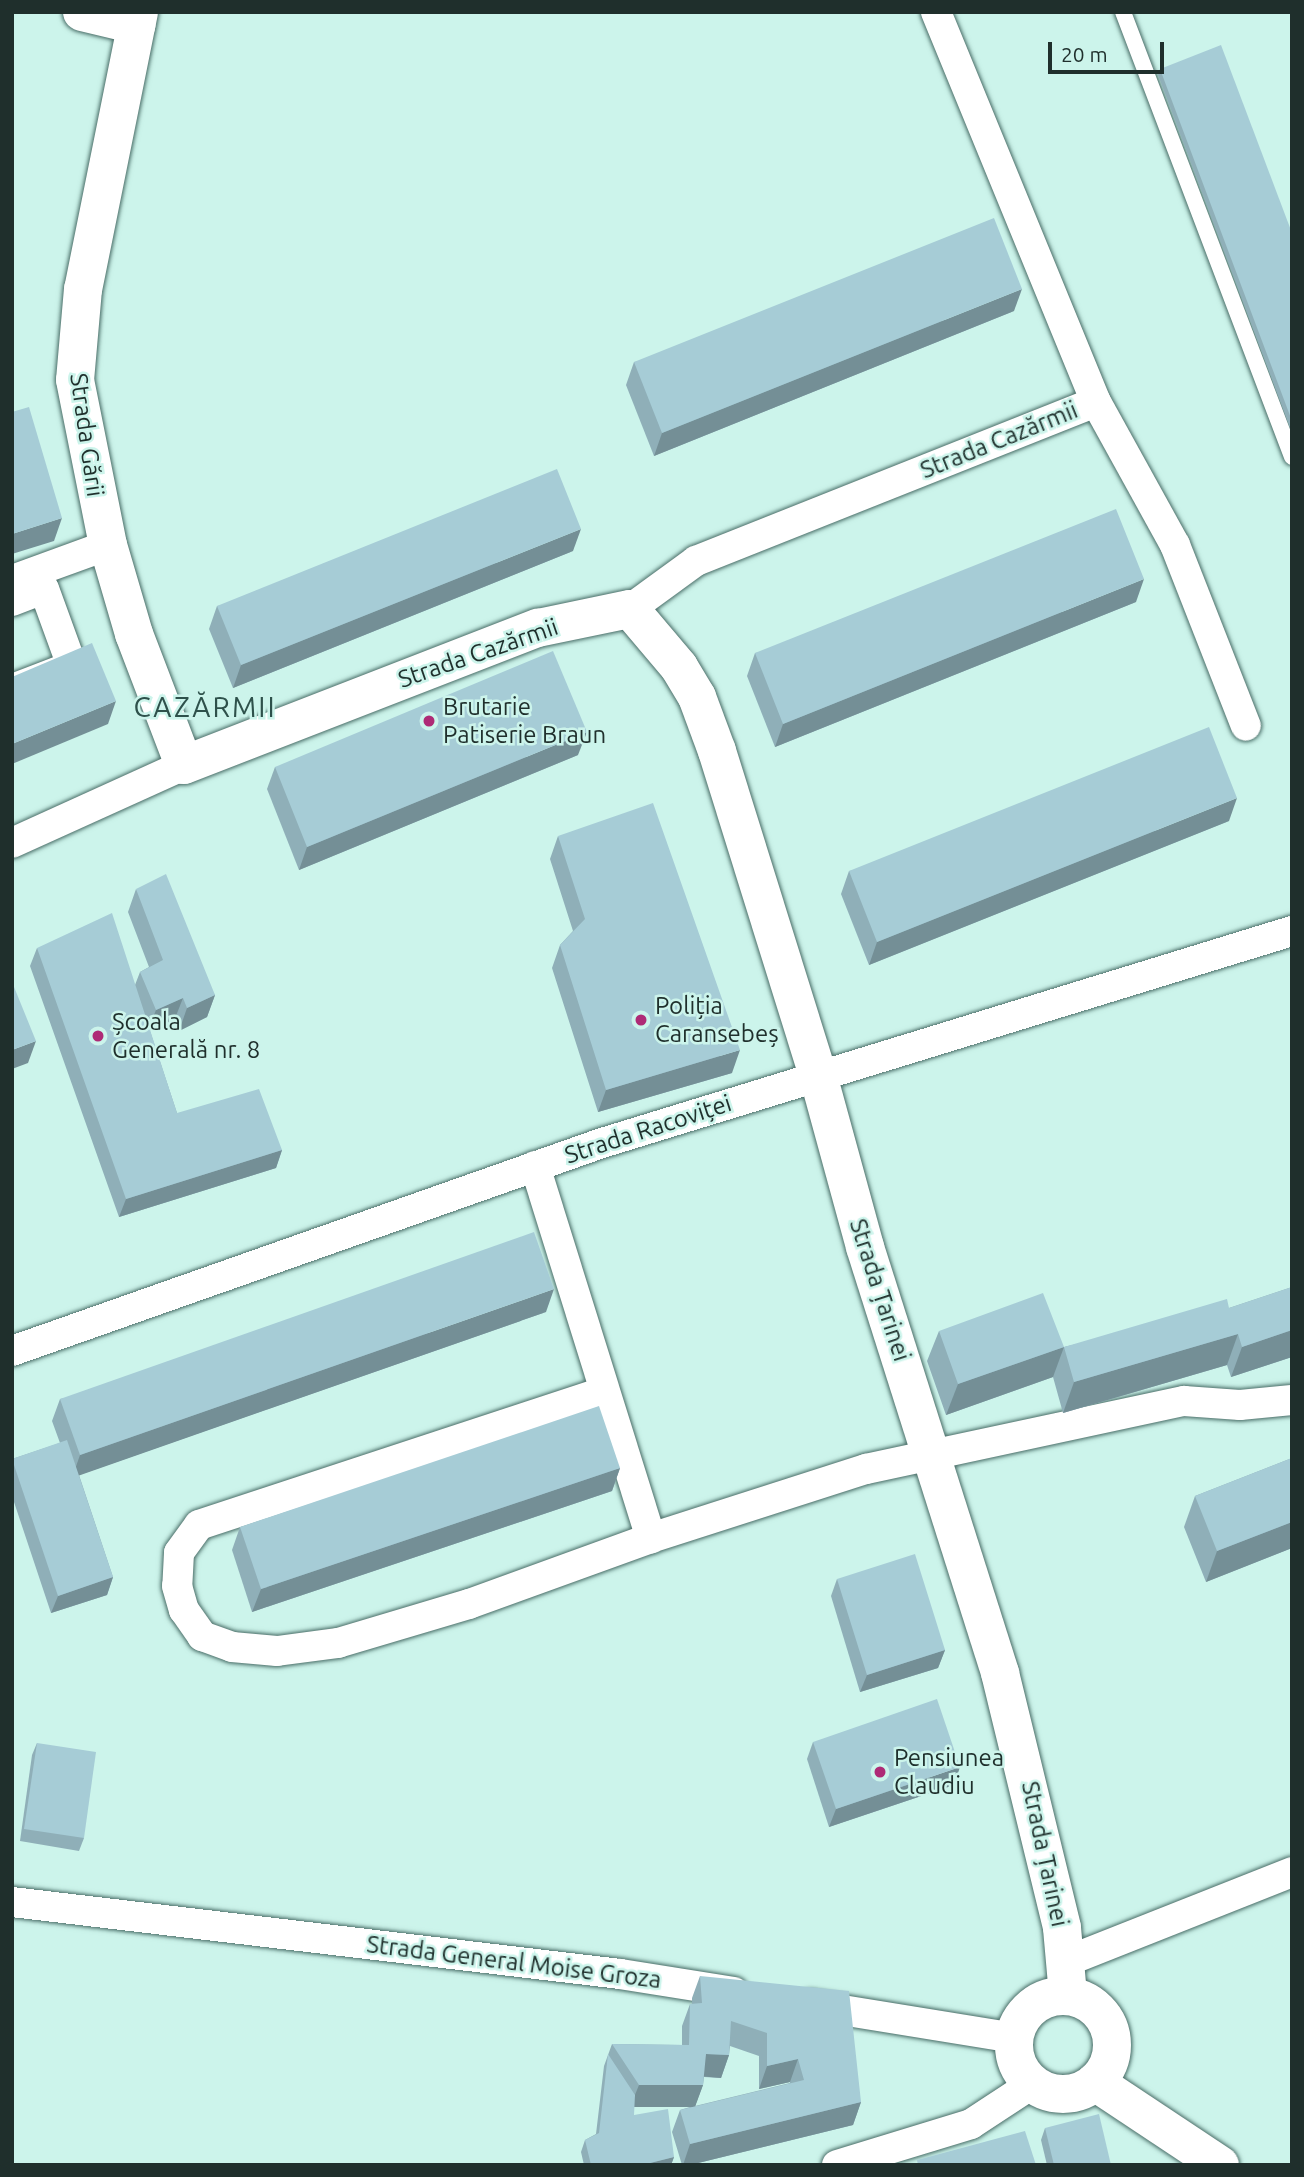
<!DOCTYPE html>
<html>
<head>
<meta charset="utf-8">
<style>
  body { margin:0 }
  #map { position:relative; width:1304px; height:2177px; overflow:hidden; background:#ccf4eb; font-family:Ubuntu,sans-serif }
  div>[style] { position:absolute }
  .roads { filter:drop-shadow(0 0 2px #496d67) drop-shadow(0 0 2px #496d67) }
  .lane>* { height:16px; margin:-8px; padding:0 8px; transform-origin:8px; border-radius:8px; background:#fff }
  .street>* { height:30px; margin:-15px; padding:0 15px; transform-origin:15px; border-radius:15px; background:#fff }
  .secondary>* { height:38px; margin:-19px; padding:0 19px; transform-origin:19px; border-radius:19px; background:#fff }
  .secondary>.ring { margin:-19px; padding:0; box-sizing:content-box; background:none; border:38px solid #fff; border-radius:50% }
  .wall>* { inset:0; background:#8fafb8 }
  .shaded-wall>* { inset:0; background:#748f96 }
  .building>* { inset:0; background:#a6ccd6 }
  .dots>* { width:19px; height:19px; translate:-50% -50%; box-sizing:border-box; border:4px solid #ccf4eb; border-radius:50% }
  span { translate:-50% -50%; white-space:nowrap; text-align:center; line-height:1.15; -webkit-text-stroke:5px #ccf4eb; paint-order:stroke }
  .street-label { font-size:24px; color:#1f2f2c }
  .poi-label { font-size:24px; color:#1f2f2c }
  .left { translate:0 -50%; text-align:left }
  .quarter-label { font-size:28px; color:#2e514b; letter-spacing:2px }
  .frame { position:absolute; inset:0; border:14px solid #1f2f2c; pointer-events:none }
  .scale { position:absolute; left:1048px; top:42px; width:116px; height:32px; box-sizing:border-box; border:4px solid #1f2f2c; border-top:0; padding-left:9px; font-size:21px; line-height:24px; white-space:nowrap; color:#1f2f2c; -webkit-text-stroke:5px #ccf4eb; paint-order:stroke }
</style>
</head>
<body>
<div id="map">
  <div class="roads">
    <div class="lane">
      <i style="left:1123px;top:12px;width:476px;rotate:69.2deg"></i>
    </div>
    <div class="street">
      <i style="left:936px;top:12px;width:422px;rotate:67.7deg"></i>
      <i style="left:1096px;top:402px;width:163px;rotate:61.1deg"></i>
      <i style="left:1175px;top:545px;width:194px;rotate:68.6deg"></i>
      <i style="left:12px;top:580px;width:102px;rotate:-20deg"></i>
      <i style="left:12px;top:601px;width:34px;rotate:-21deg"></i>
      <i style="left:44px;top:589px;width:82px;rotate:70deg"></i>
      <i style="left:72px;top:666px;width:64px;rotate:159deg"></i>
      <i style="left:630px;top:609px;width:82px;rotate:-36deg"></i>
      <i style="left:696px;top:561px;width:430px;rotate:-21.7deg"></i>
      <i style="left:12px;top:843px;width:189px;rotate:-24.4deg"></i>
      <i style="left:535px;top:1166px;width:390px;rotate:72.7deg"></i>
      <i style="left:12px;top:1351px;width:626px;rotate:-19.42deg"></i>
      <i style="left:602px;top:1143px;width:722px;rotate:-17.08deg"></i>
      <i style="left:603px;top:1392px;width:425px;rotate:161.8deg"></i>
      <i style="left:199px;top:1525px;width:34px;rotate:126deg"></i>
      <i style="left:179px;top:1553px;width:33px;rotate:93deg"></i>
      <i style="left:177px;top:1586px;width:25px;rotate:74deg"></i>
      <i style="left:184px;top:1610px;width:32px;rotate:55deg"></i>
      <i style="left:202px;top:1636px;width:32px;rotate:20deg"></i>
      <i style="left:232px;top:1647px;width:45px;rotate:5.1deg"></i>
      <i style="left:277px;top:1651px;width:62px;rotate:-7.5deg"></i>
      <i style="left:338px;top:1643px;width:137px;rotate:-16.6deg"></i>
      <i style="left:469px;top:1604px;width:194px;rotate:-19.9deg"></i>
      <i style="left:651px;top:1538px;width:226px;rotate:-17.8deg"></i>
      <i style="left:866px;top:1469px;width:325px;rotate:-12.1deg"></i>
      <i style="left:1184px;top:1401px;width:56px;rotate:4.1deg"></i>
      <i style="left:1240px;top:1405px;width:52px;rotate:-5.5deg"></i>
      <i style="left:12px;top:1902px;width:612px;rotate:6.75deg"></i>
      <i style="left:620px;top:1974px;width:115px;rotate:9deg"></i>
      <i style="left:1065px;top:1962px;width:244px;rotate:-21.6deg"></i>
      <i style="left:811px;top:2005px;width:206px;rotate:9.2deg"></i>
      <i style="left:837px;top:2165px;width:140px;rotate:-17deg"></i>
      <i style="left:971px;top:2124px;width:73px;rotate:-33.3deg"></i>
    </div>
    <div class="secondary">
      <i style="left:82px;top:12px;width:56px;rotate:13.5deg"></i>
      <i style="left:139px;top:12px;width:283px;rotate:101.4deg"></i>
      <i style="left:83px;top:289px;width:91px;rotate:95deg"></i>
      <i style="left:75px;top:380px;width:168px;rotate:78.7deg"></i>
      <i style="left:108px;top:545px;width:93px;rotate:73.7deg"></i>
      <i style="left:134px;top:634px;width:140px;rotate:69.1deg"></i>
      <i style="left:184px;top:765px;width:380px;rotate:-21.2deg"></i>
      <i style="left:538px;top:628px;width:94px;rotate:-11.7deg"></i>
      <i style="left:630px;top:609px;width:76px;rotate:49.8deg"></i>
      <i style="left:679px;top:667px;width:35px;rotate:59deg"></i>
      <i style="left:697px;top:697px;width:58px;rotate:69.7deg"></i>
      <i style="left:717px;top:751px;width:339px;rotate:72.7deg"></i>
      <i style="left:818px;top:1075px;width:178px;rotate:74.7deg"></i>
      <i style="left:865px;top:1247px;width:447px;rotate:72.4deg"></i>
      <i style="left:1000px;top:1673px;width:262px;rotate:76.3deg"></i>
      <i style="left:1062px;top:1928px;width:67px;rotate:84.9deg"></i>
      <i class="ring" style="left:1014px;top:1996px;width:60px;height:60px"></i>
      <i style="left:1095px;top:2082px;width:150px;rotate:33.6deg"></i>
    </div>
  </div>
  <div class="wall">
    <i style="clip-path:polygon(1160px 69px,1292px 233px,1292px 433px,1158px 75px)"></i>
    <i style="clip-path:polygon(1014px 311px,654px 456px,626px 385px,634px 362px)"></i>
    <i style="clip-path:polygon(573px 551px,233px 688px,209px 629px,217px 606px)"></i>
    <i style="clip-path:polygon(1136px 602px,775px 747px,747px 676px,755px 653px)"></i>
    <i style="clip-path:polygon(578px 755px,299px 870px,267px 789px,275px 767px)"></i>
    <i style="clip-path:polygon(1229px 821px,869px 965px,841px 894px,849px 871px)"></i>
    <i style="clip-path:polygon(558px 836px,732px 1073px,598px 1112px,552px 968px,560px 945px,573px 931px,550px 859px)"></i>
    <i style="clip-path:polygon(136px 889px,215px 995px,207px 1017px,179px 1031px,174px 1021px,150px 1031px,177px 1113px,282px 1150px,276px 1168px,119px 1217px,30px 966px,37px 948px,135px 985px,140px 972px,149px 967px,128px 912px)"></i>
    <i style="clip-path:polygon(1292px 1287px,1292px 1357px,1231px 1377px,1227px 1365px,1063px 1413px,1053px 1377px,946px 1415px,927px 1361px,939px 1331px,1064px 1347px,1229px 1308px)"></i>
    <i style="clip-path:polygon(546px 1312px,79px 1475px,113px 1577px,107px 1595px,51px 1613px,12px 1496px,12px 1459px,60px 1443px,52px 1421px,60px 1399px)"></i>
    <i style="clip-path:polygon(1292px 1458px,1292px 1548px,1206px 1582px,1184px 1527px,1195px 1496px)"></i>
    <i style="clip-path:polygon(620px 1468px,612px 1491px,252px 1612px,232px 1550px,240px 1527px)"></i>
    <i style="clip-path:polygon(837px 1579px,945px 1650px,938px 1668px,860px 1692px,831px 1596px)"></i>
    <i style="clip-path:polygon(813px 1742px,954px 1785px,829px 1827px,807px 1759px)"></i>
    <i style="clip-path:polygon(37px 1743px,84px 1838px,79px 1851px,20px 1841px,32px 1755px)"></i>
    <i style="clip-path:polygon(evenodd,700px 1976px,861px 2102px,853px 2125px,690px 2165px,682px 2165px,672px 2132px,680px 2110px,690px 2107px,634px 2107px,634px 2115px,674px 2157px,671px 2165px,584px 2165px,581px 2152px,585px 2140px,596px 2134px,604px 2066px,612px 2044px,682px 2045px,682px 2026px,690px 2004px,692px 2004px,692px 1998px,700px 1976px,730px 2046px,759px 2056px,759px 2089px,790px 2082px,790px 2083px,695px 2106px,703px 2085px,704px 2077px,721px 2078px,729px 2055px,730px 2046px)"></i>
    <i style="clip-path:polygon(1045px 2128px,1111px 2165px,1047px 2165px,1041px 2140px)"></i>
  </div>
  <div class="shaded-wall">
    <i style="clip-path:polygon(1022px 289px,1014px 311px,654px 456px,662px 433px)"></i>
    <i style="clip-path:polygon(62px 518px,54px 541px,12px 554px,12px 534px)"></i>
    <i style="clip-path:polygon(581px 529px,573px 551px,233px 688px,241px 665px)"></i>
    <i style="clip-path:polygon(1144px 579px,1136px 602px,775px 747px,783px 724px)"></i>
    <i style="clip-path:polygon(116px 701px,108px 724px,12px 764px,12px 744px)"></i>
    <i style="clip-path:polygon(587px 732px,578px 755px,299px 870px,307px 847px)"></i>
    <i style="clip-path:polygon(1237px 798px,1229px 821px,869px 965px,877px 942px)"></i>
    <i style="clip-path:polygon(215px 995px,207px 1017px,179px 1031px,187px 1008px)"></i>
    <i style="clip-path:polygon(183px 998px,174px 1021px,147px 1032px,156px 1010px)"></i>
    <i style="clip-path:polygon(36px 1041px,28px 1063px,12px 1069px,12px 1050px)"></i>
    <i style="clip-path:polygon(740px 1050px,732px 1073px,598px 1112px,606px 1090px)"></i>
    <i style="clip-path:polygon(282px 1150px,276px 1168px,119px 1217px,126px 1199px)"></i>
    <i style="clip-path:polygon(554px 1289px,546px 1312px,72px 1478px,80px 1455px)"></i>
    <i style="clip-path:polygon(1292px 1330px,1292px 1357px,1231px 1377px,1242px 1347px)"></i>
    <i style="clip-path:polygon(1238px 1334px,1227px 1365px,1063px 1413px,1074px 1382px)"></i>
    <i style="clip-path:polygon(1064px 1347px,1053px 1377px,946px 1415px,958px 1384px)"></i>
    <i style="clip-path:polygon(620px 1468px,612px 1491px,252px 1612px,261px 1589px)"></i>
    <i style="clip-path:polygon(1292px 1522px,1292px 1548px,1206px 1582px,1217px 1551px)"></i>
    <i style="clip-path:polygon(113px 1577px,107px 1595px,51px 1613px,58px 1596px)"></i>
    <i style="clip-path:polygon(945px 1650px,938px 1668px,860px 1692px,867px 1675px)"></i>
    <i style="clip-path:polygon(960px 1767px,954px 1785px,829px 1827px,836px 1809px)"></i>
    <i style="clip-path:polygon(706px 2054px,729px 2055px,721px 2078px,698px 2076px)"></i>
    <i style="clip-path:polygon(798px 2059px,790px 2082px,759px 2089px,767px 2066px)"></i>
    <i style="clip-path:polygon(639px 2085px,703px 2085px,695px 2107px,630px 2107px)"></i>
    <i style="clip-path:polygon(861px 2102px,853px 2125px,690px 2165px,683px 2165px,690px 2144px)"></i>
    <i style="clip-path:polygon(674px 2157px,671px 2165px,642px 2165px)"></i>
  </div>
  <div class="building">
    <i style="clip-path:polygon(1221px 45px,1292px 233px,1292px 421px,1160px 69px)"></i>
    <i style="clip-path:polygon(994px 218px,1022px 289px,662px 433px,634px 362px)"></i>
    <i style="clip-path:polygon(29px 407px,62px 518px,12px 534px,12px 412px)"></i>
    <i style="clip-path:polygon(557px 469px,581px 529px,241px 665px,217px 606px)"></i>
    <i style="clip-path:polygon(1116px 509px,1144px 579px,783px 724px,755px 653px)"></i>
    <i style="clip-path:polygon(92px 643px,116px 701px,12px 744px,12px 677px)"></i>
    <i style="clip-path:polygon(553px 651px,587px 732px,307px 847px,275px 767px)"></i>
    <i style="clip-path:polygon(1209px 727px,1237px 798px,877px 942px,849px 871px)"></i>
    <i style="clip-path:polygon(653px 803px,740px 1050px,606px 1090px,560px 945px,585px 919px,558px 836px)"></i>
    <i style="clip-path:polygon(166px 874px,215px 995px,187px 1008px,183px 998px,156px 1010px,140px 972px,163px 960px,136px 889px)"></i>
    <i style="clip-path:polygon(112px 913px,177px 1113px,259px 1089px,282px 1150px,126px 1199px,37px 948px)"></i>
    <i style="clip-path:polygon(12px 982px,36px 1041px,12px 1050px)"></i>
    <i style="clip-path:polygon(534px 1232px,554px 1289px,80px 1455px,60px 1399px)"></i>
    <i style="clip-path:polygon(1292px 1287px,1292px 1330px,1242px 1347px,1238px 1334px,1074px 1382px,1064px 1347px,958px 1384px,939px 1331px,1043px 1293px,1064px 1347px,1227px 1299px,1229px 1308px)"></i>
    <i style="clip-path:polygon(599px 1406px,620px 1468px,261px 1589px,240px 1527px)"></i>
    <i style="clip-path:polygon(67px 1440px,113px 1577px,58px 1596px,12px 1459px)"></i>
    <i style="clip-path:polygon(1292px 1458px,1292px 1522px,1217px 1551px,1195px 1496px)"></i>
    <i style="clip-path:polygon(915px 1554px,945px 1650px,867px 1675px,837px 1579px)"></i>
    <i style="clip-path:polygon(937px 1699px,960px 1767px,836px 1809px,813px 1742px)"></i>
    <i style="clip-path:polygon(37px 1743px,96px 1752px,84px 1838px,24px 1829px)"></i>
    <i style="clip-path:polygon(700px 1976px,849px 1991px,861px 2102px,690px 2144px,680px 2110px,804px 2080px,798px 2059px,767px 2066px,767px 2033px,731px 2021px,729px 2055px,706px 2054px,703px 2085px,639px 2085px,612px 2044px,689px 2045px,690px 2004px,702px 2003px)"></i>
    <i style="clip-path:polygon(608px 2054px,635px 2095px,634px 2115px,668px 2109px,674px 2157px,642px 2165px,591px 2165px,585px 2140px,599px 2133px)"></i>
    <i style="clip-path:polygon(1099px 2114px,1111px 2165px,1054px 2165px,1045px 2128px)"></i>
    <i style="clip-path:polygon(1025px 2131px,1036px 2165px,918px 2165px,917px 2160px)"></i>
  </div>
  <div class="dots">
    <i style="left:429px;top:721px;background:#ae2b76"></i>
    <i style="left:641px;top:1020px;background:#ae2b76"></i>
    <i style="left:98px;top:1036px;background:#ae2b76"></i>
    <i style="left:880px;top:1772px;background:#ae2b76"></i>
  </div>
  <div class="street-label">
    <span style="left:87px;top:435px;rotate:82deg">Strada Gării</span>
    <span style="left:999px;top:440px;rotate:-22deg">Strada Cazărmii</span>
    <span style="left:478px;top:653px;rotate:-19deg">Strada Cazărmii</span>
    <span style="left:648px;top:1129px;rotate:-18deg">Strada Racoviței</span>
    <span style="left:880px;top:1290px;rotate:72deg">Strada Țarinei</span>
    <span style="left:1045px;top:1854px;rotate:78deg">Strada Țarinei</span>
    <span style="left:514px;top:1962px;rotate:7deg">Strada General Moise Groza</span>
  </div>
  <div class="poi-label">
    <span class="left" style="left:443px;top:721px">Brutarie<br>Patiserie Braun</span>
    <span class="left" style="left:655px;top:1020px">Poliția<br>Caransebeș</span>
    <span class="left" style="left:112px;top:1036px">Școala<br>Generală nr. 8</span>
    <span class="left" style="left:894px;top:1772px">Pensiunea<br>Claudiu</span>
  </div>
  <div class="quarter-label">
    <span style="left:205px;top:707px">CAZĂRMII</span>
  </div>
  <div class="frame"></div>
  <div class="scale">20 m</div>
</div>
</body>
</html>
